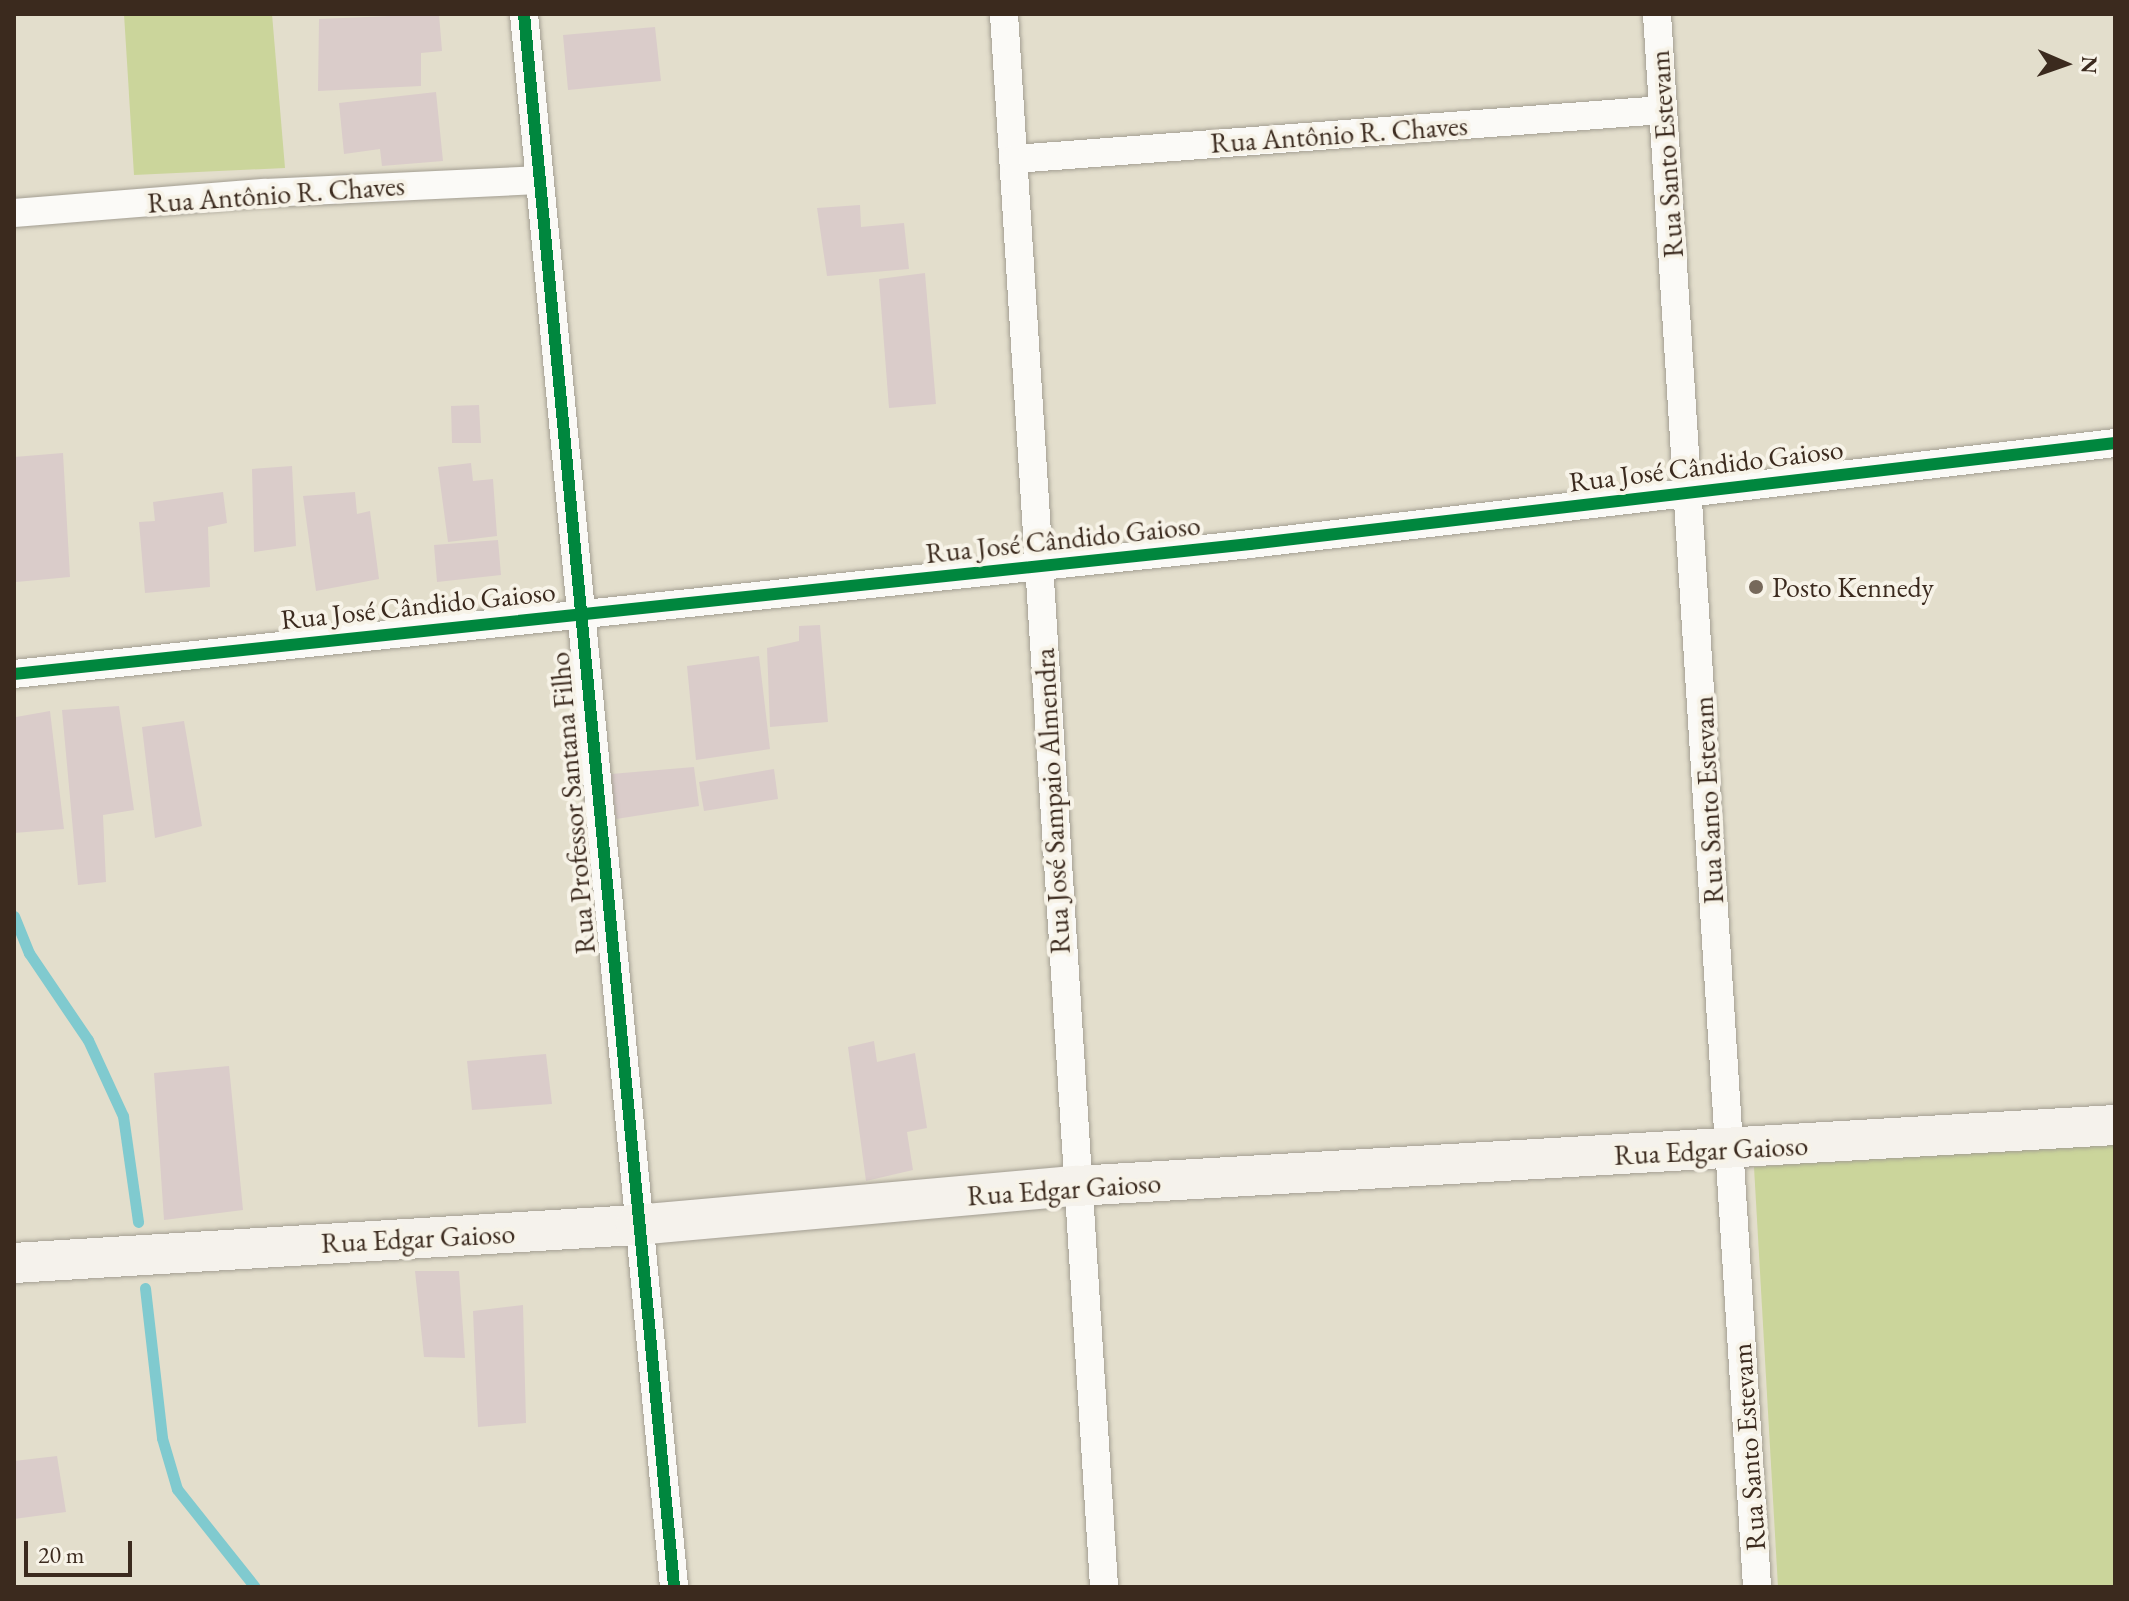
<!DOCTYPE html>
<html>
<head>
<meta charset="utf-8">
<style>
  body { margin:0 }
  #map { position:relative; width:2129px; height:1601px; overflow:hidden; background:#e3decc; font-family:"EB Garamond",serif }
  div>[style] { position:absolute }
  .green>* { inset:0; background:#cbd59b }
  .stream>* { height:11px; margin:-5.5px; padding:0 5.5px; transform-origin:5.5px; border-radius:5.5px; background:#80cacf }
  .building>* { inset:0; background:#daccca }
  .roads { filter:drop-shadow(0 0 2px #a39e92) drop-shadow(0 0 2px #a39e92) }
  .minor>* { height:28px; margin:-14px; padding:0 14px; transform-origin:14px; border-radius:14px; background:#fbfaf7 }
  .secondary>* { height:40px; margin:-20px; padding:0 20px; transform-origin:20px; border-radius:20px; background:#f5f2ec }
  .cycleway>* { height:12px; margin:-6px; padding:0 6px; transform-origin:6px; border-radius:6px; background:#00873e }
  .dots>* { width:22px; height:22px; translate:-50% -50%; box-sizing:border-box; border:4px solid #f7f3e8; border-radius:50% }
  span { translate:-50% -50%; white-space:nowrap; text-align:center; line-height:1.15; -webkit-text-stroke:8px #f7f3e8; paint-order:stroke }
  .street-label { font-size:28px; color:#3b2a1e }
  .poi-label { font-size:28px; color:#3b2a1e }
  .left { translate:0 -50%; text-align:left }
  .frame { position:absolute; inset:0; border:16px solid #3b2a1e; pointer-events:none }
  .north { position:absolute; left:2025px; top:24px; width:80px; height:80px; -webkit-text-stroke:6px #f7f3e8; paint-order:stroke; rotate:92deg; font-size:22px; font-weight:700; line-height:32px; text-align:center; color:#3b2a1e }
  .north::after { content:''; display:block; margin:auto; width:28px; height:36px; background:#3b2a1e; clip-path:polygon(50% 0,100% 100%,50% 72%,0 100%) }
  .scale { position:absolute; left:24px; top:1541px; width:108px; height:36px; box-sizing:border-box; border:4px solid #3b2a1e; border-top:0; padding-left:10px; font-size:24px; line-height:28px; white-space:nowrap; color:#3b2a1e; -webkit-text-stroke:6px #f7f3e8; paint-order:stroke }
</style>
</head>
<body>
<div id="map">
  <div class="green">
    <i style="clip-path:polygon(124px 14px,272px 14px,285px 168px,134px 175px)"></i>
    <i style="clip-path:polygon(2115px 1139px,2115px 1587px,1778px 1587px,1754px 1167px)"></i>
  </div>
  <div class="stream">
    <i style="left:14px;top:916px;width:40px;rotate:68deg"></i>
    <i style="left:29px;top:953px;width:105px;rotate:55.9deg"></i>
    <i style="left:88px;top:1040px;width:84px;rotate:65.3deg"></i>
    <i style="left:123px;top:1116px;width:107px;rotate:81.9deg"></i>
    <i style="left:145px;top:1288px;width:151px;rotate:83.5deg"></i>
    <i style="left:162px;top:1438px;width:53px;rotate:73.6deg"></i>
    <i style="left:177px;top:1489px;width:125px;rotate:51.5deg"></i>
  </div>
  <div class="building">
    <i style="clip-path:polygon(439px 14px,442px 51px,421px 53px,421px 86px,318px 91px,319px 19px)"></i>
    <i style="clip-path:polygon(655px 27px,661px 81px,568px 90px,563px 35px)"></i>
    <i style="clip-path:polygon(436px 92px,443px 161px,382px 166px,380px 149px,344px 154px,339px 103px)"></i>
    <i style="clip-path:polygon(860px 205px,861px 227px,904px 223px,909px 269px,827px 276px,817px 208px)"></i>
    <i style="clip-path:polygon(925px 273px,936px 404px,889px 408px,879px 279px)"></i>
    <i style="clip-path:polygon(479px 405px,481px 443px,452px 443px,451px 406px)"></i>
    <i style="clip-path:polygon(63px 453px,70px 577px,16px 582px,14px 457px)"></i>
    <i style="clip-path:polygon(471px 463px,473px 481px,493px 479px,497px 536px,448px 542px,438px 467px)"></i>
    <i style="clip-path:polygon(292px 466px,296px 546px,254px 552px,252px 469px)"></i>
    <i style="clip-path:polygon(223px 492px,227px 523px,208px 527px,210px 587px,145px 593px,139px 522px,155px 521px,153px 502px)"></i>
    <i style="clip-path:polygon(355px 492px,357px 514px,370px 511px,379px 579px,316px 591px,303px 496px)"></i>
    <i style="clip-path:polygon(498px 540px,501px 575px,437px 582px,434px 545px)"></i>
    <i style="clip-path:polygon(820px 625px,828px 722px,770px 727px,767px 648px,799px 641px,799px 626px)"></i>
    <i style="clip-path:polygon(759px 656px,770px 749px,696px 760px,687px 666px)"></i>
    <i style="clip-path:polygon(119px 706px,134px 810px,103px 815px,106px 882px,78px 885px,62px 710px)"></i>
    <i style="clip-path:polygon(50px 711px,64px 829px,14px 833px,16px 717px)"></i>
    <i style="clip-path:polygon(184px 721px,202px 826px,155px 838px,142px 727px)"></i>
    <i style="clip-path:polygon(694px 767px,699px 806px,616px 819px,611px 774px)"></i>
    <i style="clip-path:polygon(774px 769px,778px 799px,704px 811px,699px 782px)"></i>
    <i style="clip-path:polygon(874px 1041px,877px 1062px,915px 1053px,927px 1128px,907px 1132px,913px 1170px,866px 1181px,848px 1047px)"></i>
    <i style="clip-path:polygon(546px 1054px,552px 1104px,472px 1110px,467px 1061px)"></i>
    <i style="clip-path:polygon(229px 1066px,243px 1210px,164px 1220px,154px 1073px)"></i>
    <i style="clip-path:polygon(415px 1271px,459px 1271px,465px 1358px,424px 1357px)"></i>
    <i style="clip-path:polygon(523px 1305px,526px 1423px,478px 1427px,473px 1311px)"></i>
    <i style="clip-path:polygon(57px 1456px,66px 1512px,14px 1519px,14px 1461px)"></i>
  </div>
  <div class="roads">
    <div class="minor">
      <i style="left:524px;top:14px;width:1580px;rotate:84.55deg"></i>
      <i style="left:1004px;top:14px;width:1576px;rotate:86.36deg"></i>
      <i style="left:1657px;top:14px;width:1576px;rotate:86.36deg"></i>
      <i style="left:1015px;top:159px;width:649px;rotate:-4.33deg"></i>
      <i style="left:14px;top:213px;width:252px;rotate:-4.6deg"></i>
      <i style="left:265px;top:193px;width:273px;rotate:-2.7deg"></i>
      <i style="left:14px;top:674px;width:1243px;rotate:-6deg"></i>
      <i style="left:1250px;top:544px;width:871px;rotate:-6.66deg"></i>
    </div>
    <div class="secondary">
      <i style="left:14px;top:1263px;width:623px;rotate:-3.5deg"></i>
      <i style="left:636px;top:1225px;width:442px;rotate:-5.1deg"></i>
      <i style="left:1076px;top:1186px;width:1041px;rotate:-3.36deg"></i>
    </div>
  </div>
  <div class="cycleway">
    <i style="left:524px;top:14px;width:1580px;rotate:84.55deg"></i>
    <i style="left:14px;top:674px;width:1243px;rotate:-6deg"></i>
    <i style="left:1250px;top:544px;width:871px;rotate:-6.66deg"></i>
  </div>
  <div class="dots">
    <i style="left:1756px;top:587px;background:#76695b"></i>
  </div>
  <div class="street-label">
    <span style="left:1339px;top:134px;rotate:-4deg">Rua Antônio R. Chaves</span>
    <span style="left:1666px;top:154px;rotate:-94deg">Rua Santo Estevam</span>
    <span style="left:276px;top:194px;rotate:-4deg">Rua Antônio R. Chaves</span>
    <span style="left:1706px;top:465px;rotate:-7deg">Rua José Cândido Gaioso</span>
    <span style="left:1063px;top:539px;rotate:-6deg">Rua José Cândido Gaioso</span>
    <span style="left:418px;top:605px;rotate:-6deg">Rua José Cândido Gaioso</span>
    <span style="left:1708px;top:800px;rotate:-93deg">Rua Santo Estevam</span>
    <span style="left:1052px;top:801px;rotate:-93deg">Rua José Sampaio Almendra</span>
    <span style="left:572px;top:803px;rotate:-95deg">Rua Professor Santana Filho</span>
    <span style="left:1711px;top:1150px;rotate:-3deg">Rua Edgar Gaioso</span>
    <span style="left:1064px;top:1189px;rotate:-4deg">Rua Edgar Gaioso</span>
    <span style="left:418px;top:1238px;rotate:-3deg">Rua Edgar Gaioso</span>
    <span style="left:1748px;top:1447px;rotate:-94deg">Rua Santo Estevam</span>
  </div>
  <div class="poi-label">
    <span class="left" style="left:1772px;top:587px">Posto Kennedy</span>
  </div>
  <div class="frame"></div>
  <div class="north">N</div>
  <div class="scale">20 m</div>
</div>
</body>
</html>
